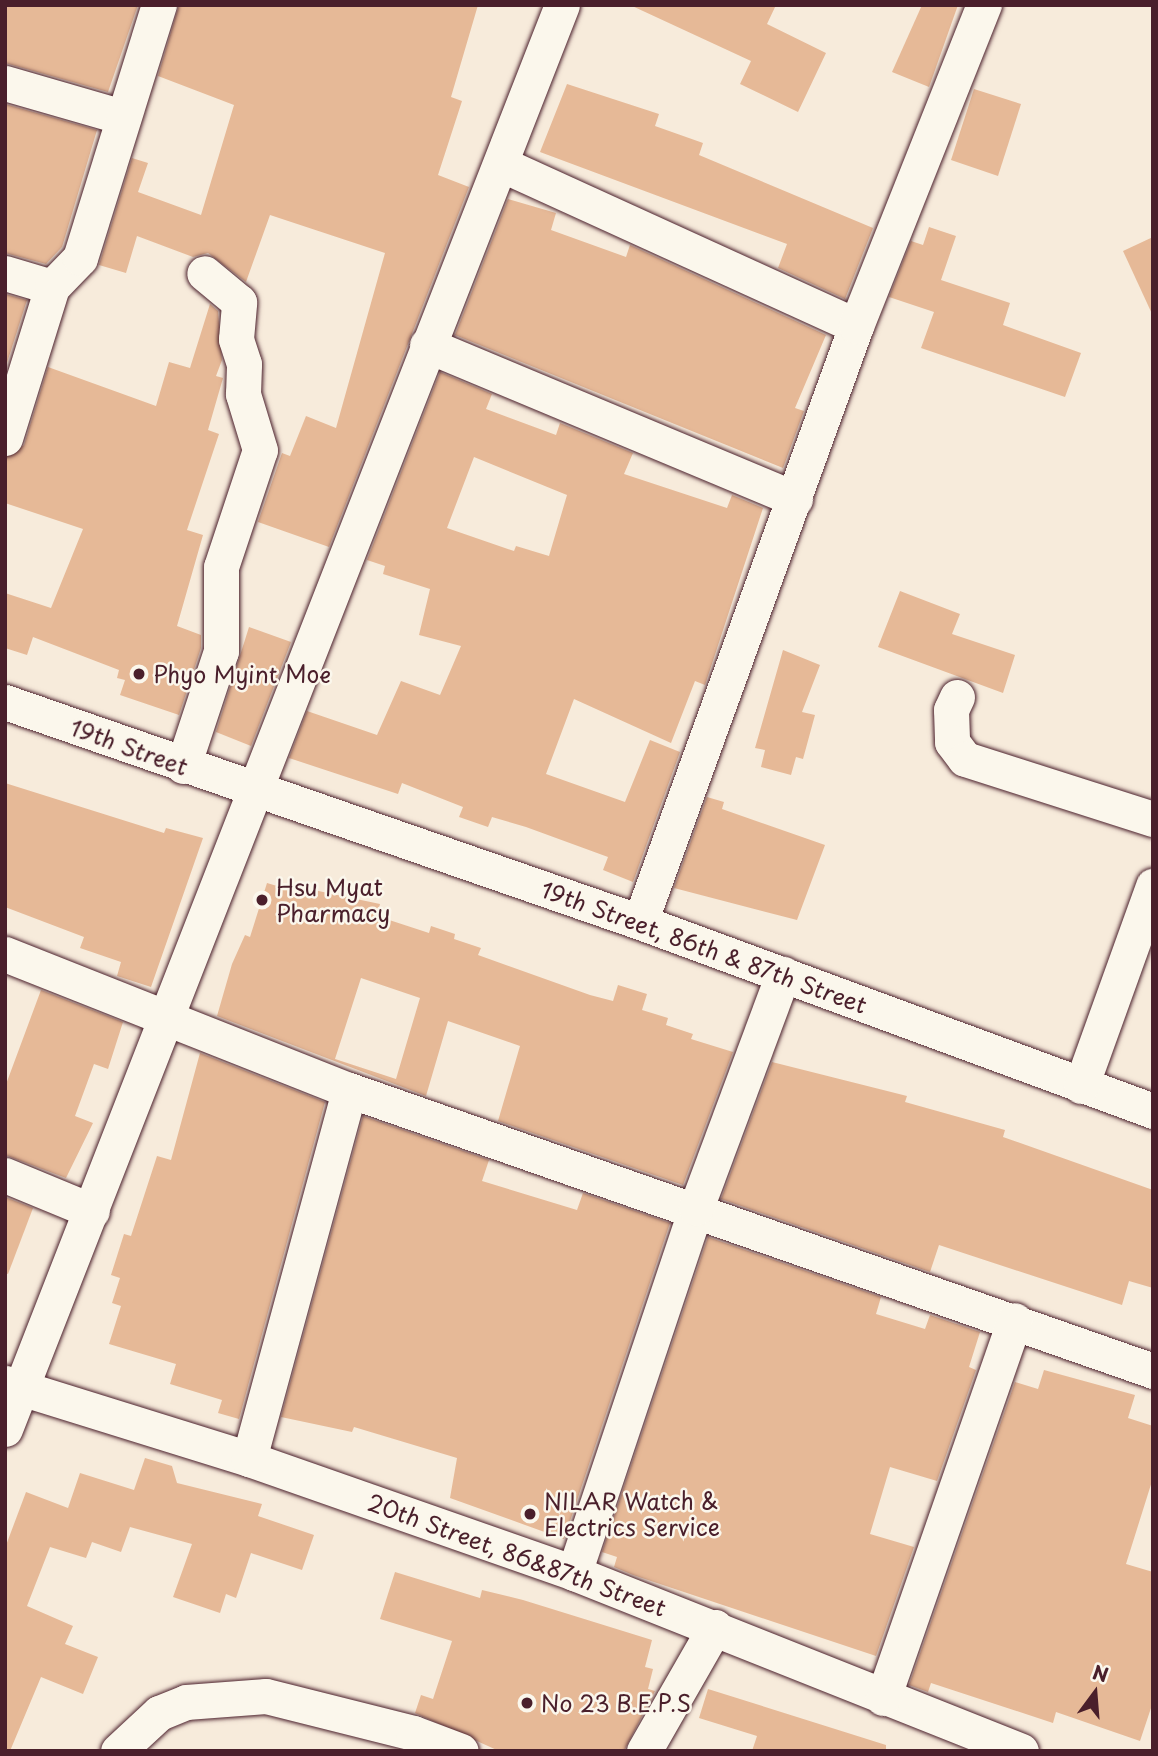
<!DOCTYPE html>
<html>
<head>
<meta charset="utf-8">
<style>
  body { margin:0 }
  #map { position:relative; width:1158px; height:1756px; overflow:hidden; background:#f7ebdb; font-family:"Playpen Sans",sans-serif }
  div>[style] { position:absolute }
  .building>* { inset:0; background:#e6b997 }
  .roads { filter:drop-shadow(0 0 2px #4a1f2b) drop-shadow(0 0 2px #4a1f2b) }
  .minor>* { height:35px; margin:-17.5px; padding:0 17.5px; transform-origin:17.5px; border-radius:17.5px; background:#fbf7ec }
  .dots>* { width:19px; height:19px; translate:-50% -50%; box-sizing:border-box; border:4px solid #fbf7ec; border-radius:50% }
  span { translate:-50% -50%; white-space:nowrap; text-align:center; line-height:1.15; -webkit-text-stroke:5px #fbf7ec; paint-order:stroke }
  .poi-label { font-size:23px; color:#4a1f2b }
  .left { translate:0 -50%; text-align:left }
  .street-label { font-size:23px; color:#4a1f2b }
  .frame { position:absolute; inset:0; border:7px solid #4a1f2b; pointer-events:none }
  .north { position:absolute; left:1060px; top:1658px; width:70px; height:70px; -webkit-text-stroke:5px #fbf7ec; paint-order:stroke; rotate:16deg; font-size:19px; font-weight:700; line-height:28px; text-align:center; color:#4a1f2b }
  .north::after { content:''; display:block; margin:auto; width:24px; height:32px; background:#4a1f2b; clip-path:polygon(50% 0,100% 100%,50% 72%,0 100%) }
</style>
</head>
<body>
<div id="map">
  <div class="building">
    <i style="clip-path:polygon(5px 5px,138px 5px,108px 92px,5px 63px)"></i>
    <i style="clip-path:polygon(179px 5px,478px 5px,451px 97px,462px 101px,438px 175px,469px 187px,329px 547px,258px 522px,282px 453px,290px 456px,306px 416px,336px 428px,385px 253px,270px 215px,246px 282px,208px 253px,193px 257px,137px 236px,126px 273px,99px 265px,132px 158px,148px 163px,138px 192px,201px 215px,234px 105px,158px 76px)"></i>
    <i style="clip-path:polygon(630px 5px,776px 5px,767px 24px,826px 53px,798px 112px,740px 84px,751px 61px)"></i>
    <i style="clip-path:polygon(922px 5px,958px 5px,929px 87px,892px 72px)"></i>
    <i style="clip-path:polygon(567px 84px,659px 114px,655px 126px,703px 143px,699px 155px,873px 228px,845px 299px,778px 268px,787px 244px,540px 152px)"></i>
    <i style="clip-path:polygon(974px 89px,1021px 104px,998px 176px,951px 160px)"></i>
    <i style="clip-path:polygon(5px 104px,97px 130px,62px 247px,46px 264px,5px 253px)"></i>
    <i style="clip-path:polygon(508px 199px,556px 213px,551px 230px,626px 257px,630px 245px,826px 335px,795px 408px,804px 411px,783px 468px,455px 335px)"></i>
    <i style="clip-path:polygon(929px 227px,956px 236px,941px 280px,1010px 303px,1003px 325px,1081px 353px,1065px 397px,921px 348px,934px 312px,889px 297px,911px 241px,923px 245px)"></i>
    <i style="clip-path:polygon(1153px 237px,1153px 316px,1123px 251px)"></i>
    <i style="clip-path:polygon(5px 294px,27px 300px,5px 369px)"></i>
    <i style="clip-path:polygon(210px 304px,218px 311px,222px 360px,216px 376px,223px 378px,208px 430px,219px 434px,187px 530px,203px 535px,177px 626px,201px 635px,201px 648px,179px 715px,120px 695px,125px 680px,117px 678px,119px 670px,33px 637px,27px 655px,5px 648px,5px 593px,51px 608px,83px 529px,5px 503px,5px 458px,24px 445px,48px 367px,156px 406px,169px 362px,190px 368px)"></i>
    <i style="clip-path:polygon(evenodd,440px 372px,492px 394px,486px 409px,556px 435px,560px 423px,633px 453px,624px 474px,727px 508px,732px 495px,763px 508px,705px 685px,695px 681px,671px 743px,574px 699px,546px 774px,625px 802px,650px 740px,680px 752px,633px 882px,603px 870px,608px 857px,526px 827px,492px 817px,488px 827px,459px 817px,463px 807px,402px 783px,398px 794px,289px 758px,307px 711px,377px 735px,401px 681px,440px 695px,461px 646px,419px 635px,430px 589px,383px 574px,385px 566px,367px 560px,440px 372px,474px 457px,567px 495px,549px 556px,516px 546px,514px 551px,447px 528px,474px 457px)"></i>
    <i style="clip-path:polygon(900px 591px,960px 614px,952px 634px,1015px 655px,1003px 693px,878px 647px)"></i>
    <i style="clip-path:polygon(249px 627px,291px 642px,251px 746px,216px 732px)"></i>
    <i style="clip-path:polygon(783px 650px,820px 665px,802px 712px,815px 715px,803px 759px,796px 757px,791px 775px,761px 767px,765px 750px,755px 748px)"></i>
    <i style="clip-path:polygon(5px 783px,164px 833px,166px 828px,203px 838px,151px 987px,117px 976px,121px 962px,80px 948px,84px 937px,5px 907px)"></i>
    <i style="clip-path:polygon(707px 797px,724px 802px,722px 809px,825px 845px,797px 920px,674px 888px)"></i>
    <i style="clip-path:polygon(evenodd,267px 883px,307px 895px,309px 889px,380px 904px,377px 916px,429px 933px,431px 926px,455px 934px,454px 939px,481px 948px,478px 955px,590px 995px,613px 1001px,618px 985px,647px 994px,642px 1010px,668px 1018px,666px 1025px,693px 1034px,691px 1039px,733px 1052px,683px 1185px,498px 1121px,520px 1046px,448px 1021px,426px 1096px,217px 1016px,232px 964px,245px 935px,250px 937px,267px 883px,361px 978px,420px 998px,396px 1079px,335px 1059px,361px 978px)"></i>
    <i style="clip-path:polygon(41px 990px,123px 1022px,108px 1069px,94px 1064px,75px 1116px,93px 1123px,66px 1178px,5px 1155px,5px 1087px)"></i>
    <i style="clip-path:polygon(200px 1053px,325px 1102px,239px 1419px,218px 1413px,222px 1400px,170px 1384px,176px 1364px,109px 1344px,121px 1306px,112px 1303px,120px 1278px,111px 1275px,124px 1234px,131px 1236px,157px 1156px,171px 1160px)"></i>
    <i style="clip-path:polygon(772px 1062px,907px 1096px,905px 1102px,1005px 1130px,1003px 1137px,1153px 1190px,1153px 1288px,1129px 1281px,1122px 1305px,939px 1245px,930px 1272px,721px 1199px)"></i>
    <i style="clip-path:polygon(363px 1116px,489px 1160px,482px 1181px,577px 1210px,583px 1193px,670px 1223px,564px 1539px,450px 1498px,457px 1458px,354px 1427px,352px 1432px,281px 1417px)"></i>
    <i style="clip-path:polygon(5px 1197px,33px 1208px,8px 1274px,5px 1273px)"></i>
    <i style="clip-path:polygon(708px 1237px,881px 1297px,876px 1314px,925px 1329px,930px 1315px,980px 1332px,969px 1367px,976px 1370px,937px 1481px,890px 1467px,870px 1534px,914px 1547px,876px 1656px,633px 1575px,614px 1567px,617px 1557px,602px 1552px)"></i>
    <i style="clip-path:polygon(1044px 1370px,1135px 1395px,1128px 1418px,1153px 1426px,1153px 1478px,1126px 1564px,1153px 1572px,1153px 1702px,1140px 1741px,1056px 1712px,1053px 1723px,931px 1683px,928px 1692px,909px 1685px,1015px 1382px,1038px 1389px)"></i>
    <i style="clip-path:polygon(145px 1458px,172px 1466px,177px 1483px,262px 1504px,258px 1516px,314px 1535px,302px 1570px,251px 1553px,236px 1598px,226px 1594px,220px 1613px,173px 1597px,192px 1544px,130px 1527px,121px 1552px,92px 1542px,86px 1558px,50px 1547px,27px 1606px,73px 1626px,65px 1644px,98px 1657px,83px 1694px,41px 1677px,10px 1751px,5px 1751px,5px 1548px,26px 1492px,68px 1508px,80px 1473px,134px 1490px)"></i>
    <i style="clip-path:polygon(395px 1572px,480px 1598px,482px 1590px,523px 1600px,652px 1640px,645px 1667px,653px 1669px,648px 1689px,655px 1691px,624px 1751px,499px 1751px,415px 1713px,421px 1695px,433px 1699px,452px 1641px,380px 1619px)"></i>
    <i style="clip-path:polygon(708px 1689px,886px 1745px,886px 1751px,752px 1751px,757px 1736px,699px 1718px)"></i>
  </div>
  <div class="roads">
    <div class="minor">
      <i style="left:5px;top:83px;width:123px;rotate:16.1deg"></i>
      <i style="left:501px;top:164px;width:390px;rotate:24.5deg"></i>
      <i style="left:5px;top:273px;width:49px;rotate:16.6deg"></i>
      <i style="left:427px;top:345px;width:399px;rotate:22.7deg"></i>
      <i style="left:5px;top:438px;width:158px;rotate:-72.7deg"></i>
      <i style="left:52px;top:287px;width:40px;rotate:-46deg"></i>
      <i style="left:80px;top:258px;width:265px;rotate:-72.7deg"></i>
      <i style="left:957px;top:697px;width:14px;rotate:115deg"></i>
      <i style="left:951px;top:710px;width:32px;rotate:88deg"></i>
      <i style="left:952px;top:742px;width:21px;rotate:53deg"></i>
      <i style="left:965px;top:759px;width:197px;rotate:17.7deg"></i>
      <i style="left:5px;top:702px;width:672px;rotate:19.11deg"></i>
      <i style="left:640px;top:922px;width:547px;rotate:20.22deg"></i>
      <i style="left:183px;top:766px;width:121px;rotate:-71.7deg"></i>
      <i style="left:221px;top:651px;width:84px;rotate:-90deg"></i>
      <i style="left:221px;top:567px;width:123px;rotate:-71.6deg"></i>
      <i style="left:260px;top:450px;width:59px;rotate:-106.9deg"></i>
      <i style="left:243px;top:394px;width:30px;rotate:-88deg"></i>
      <i style="left:244px;top:364px;width:26px;rotate:-108deg"></i>
      <i style="left:236px;top:339px;width:37px;rotate:-85deg"></i>
      <i style="left:239px;top:302px;width:45px;rotate:-140.4deg"></i>
      <i style="left:640px;top:922px;width:634px;rotate:-70.08deg"></i>
      <i style="left:856px;top:326px;width:346px;rotate:-68.3deg"></i>
      <i style="left:5px;top:954px;width:370px;rotate:21.6deg"></i>
      <i style="left:349px;top:1090px;width:852px;rotate:19.26deg"></i>
      <i style="left:1081px;top:1086px;width:213px;rotate:-70.2deg"></i>
      <i style="left:5px;top:1175px;width:94px;rotate:22.5deg"></i>
      <i style="left:5px;top:1383px;width:256px;rotate:17.3deg"></i>
      <i style="left:249px;top:1459px;width:344px;rotate:19.3deg"></i>
      <i style="left:574px;top:1573px;width:481px;rotate:21.7deg"></i>
      <i style="left:5px;top:1429px;width:1529px;rotate:-68.64deg"></i>
      <i style="left:249px;top:1459px;width:382px;rotate:-74.8deg"></i>
      <i style="left:574px;top:1573px;width:385px;rotate:-71.5deg"></i>
      <i style="left:696px;top:1208px;width:250px;rotate:-69.6deg"></i>
      <i style="left:883px;top:1698px;width:400px;rotate:-70.8deg"></i>
      <i style="left:118px;top:1751px;width:56px;rotate:-42.8deg"></i>
      <i style="left:159px;top:1713px;width:29px;rotate:-22deg"></i>
      <i style="left:186px;top:1702px;width:80px;rotate:-4.3deg"></i>
      <i style="left:266px;top:1696px;width:152px;rotate:14.1deg"></i>
      <i style="left:413px;top:1733px;width:51px;rotate:20.6deg"></i>
      <i style="left:644px;top:1751px;width:143px;rotate:-60.2deg"></i>
    </div>
  </div>
  <div class="dots">
    <i style="left:139px;top:674px;background:#4a1f2b"></i>
    <i style="left:262px;top:900px;background:#4a1f2b"></i>
    <i style="left:530px;top:1514px;background:#4a1f2b"></i>
    <i style="left:527px;top:1703px;background:#4a1f2b"></i>
  </div>
  <div class="poi-label">
    <span class="left" style="left:153px;top:674px">Phyo Myint Moe</span>
    <span class="left" style="left:276px;top:900px">Hsu Myat<br>Pharmacy</span>
    <span class="left" style="left:544px;top:1514px">NILAR Watch &amp;<br>Electrics Service</span>
    <span class="left" style="left:541px;top:1703px">No 23 B.E.P.S</span>
  </div>
  <div class="street-label">
    <span style="left:129px;top:747px;rotate:20deg">19th Street</span>
    <span style="left:704px;top:947px;rotate:20deg">19th Street, 86th &amp; 87th Street</span>
    <span style="left:517px;top:1555px;rotate:20deg">20th Street, 86&amp;87th Street</span>
  </div>
  <div class="frame"></div>
  <div class="north">N</div>
</div>
</body>
</html>
